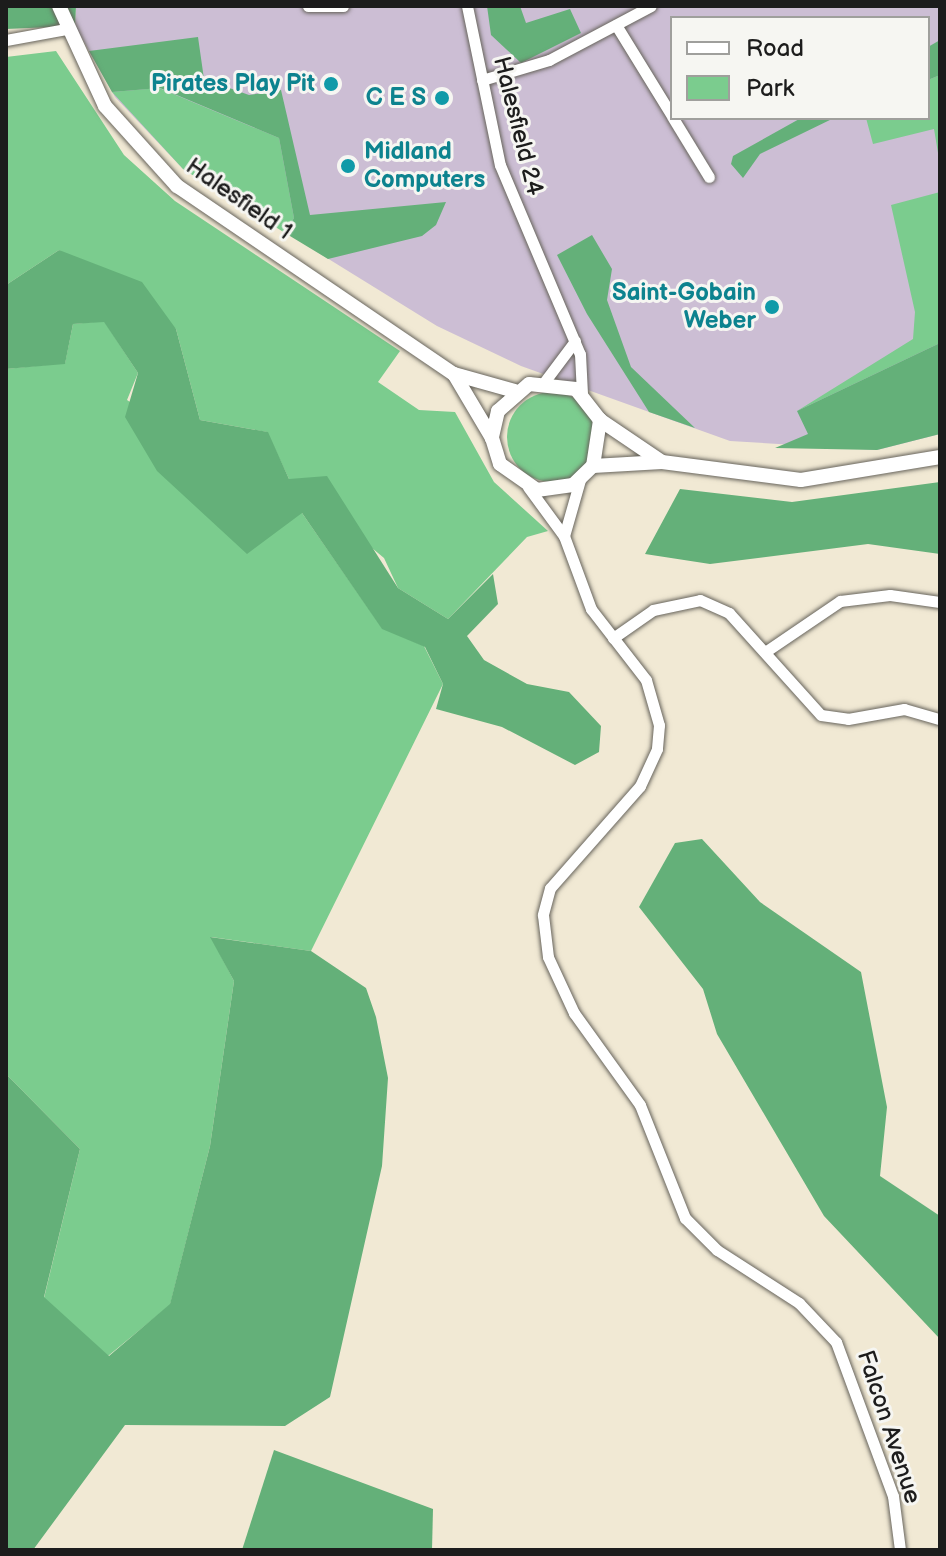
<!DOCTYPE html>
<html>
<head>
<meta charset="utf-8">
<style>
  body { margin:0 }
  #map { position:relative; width:946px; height:1556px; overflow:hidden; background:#f1e9d4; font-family:"Balsamiq Sans",sans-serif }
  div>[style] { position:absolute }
  .industrial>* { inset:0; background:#ccbed4 }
  .green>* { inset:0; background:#7bcc8e }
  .round { border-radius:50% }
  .forest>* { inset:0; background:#64b079 }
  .roads { filter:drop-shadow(0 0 2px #67645c) drop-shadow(0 0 2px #67645c) }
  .minor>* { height:11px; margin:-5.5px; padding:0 5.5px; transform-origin:5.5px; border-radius:5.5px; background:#fff }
  .tertiary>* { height:14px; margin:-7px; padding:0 7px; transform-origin:7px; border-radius:7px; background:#fff }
  .dots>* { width:22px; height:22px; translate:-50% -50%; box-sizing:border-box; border:4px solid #f6f6f2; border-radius:50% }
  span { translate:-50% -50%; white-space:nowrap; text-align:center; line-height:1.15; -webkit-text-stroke:6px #f6f6f2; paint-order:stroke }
  .culture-label { font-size:24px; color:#0d838f; font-weight:700 }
  .right { translate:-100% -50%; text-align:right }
  .left { translate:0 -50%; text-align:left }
  .street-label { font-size:24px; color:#1c1c1c }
  .frame { position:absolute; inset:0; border:8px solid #1c1c1c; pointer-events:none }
  .legend { position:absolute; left:670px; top:16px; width:260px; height:104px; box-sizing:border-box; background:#f6f6f2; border:2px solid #9f9f9c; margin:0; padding:10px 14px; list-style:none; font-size:24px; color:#1c1c1c }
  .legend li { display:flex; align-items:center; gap:16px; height:40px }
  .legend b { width:40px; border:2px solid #9f9f9c }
</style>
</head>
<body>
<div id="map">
  <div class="industrial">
    <i style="clip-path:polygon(evenodd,76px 6px,940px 6px,940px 434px,877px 450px,730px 441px,521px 366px,437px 326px,183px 169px,115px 97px,75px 26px,76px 6px,672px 18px,928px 18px,928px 118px,672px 118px,672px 18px)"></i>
  </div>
  <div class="green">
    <i style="clip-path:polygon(56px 51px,124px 155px,175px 201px,400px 351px,378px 382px,419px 410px,455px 412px,494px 482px,548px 531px,527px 537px,448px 619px,398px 588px,384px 558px,289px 479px,267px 432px,200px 420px,176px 329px,59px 250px,6px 285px,6px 57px)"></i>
    <i style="clip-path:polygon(940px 75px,940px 165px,934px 129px,873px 144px,866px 118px,928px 118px,928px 80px)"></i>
    <i style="clip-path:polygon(159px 88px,279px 138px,294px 218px,285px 233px,183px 169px,112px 92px)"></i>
    <i style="clip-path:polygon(940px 192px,940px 343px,797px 411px,913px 339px,915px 312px,891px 205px)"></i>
    <i style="clip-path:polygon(104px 321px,138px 373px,127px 400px,302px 513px,382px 628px,424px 646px,443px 684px,311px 951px,211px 937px,234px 981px,210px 1146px,170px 1305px,108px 1356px,44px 1298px,80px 1149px,6px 1074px,6px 369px,65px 363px,73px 324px)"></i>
    <i class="round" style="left:507px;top:392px;width:90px;height:90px"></i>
  </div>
  <div class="forest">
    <i style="clip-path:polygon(6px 6px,76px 6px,75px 26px,6px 29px)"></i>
    <i style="clip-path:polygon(487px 6px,520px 6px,526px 23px,570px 9px,581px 33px,521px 63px,491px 35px)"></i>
    <i style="clip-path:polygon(198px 37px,204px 79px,249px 95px,281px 90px,310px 215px,446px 202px,436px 225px,422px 236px,328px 259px,285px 233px,294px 218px,279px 138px,160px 88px,112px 92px,89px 51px)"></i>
    <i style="clip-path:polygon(940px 40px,940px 75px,928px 80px,928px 47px)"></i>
    <i style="clip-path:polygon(801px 118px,834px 118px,760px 154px,743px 178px,731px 164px,733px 156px)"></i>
    <i style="clip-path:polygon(592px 235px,612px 269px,607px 300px,631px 367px,695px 428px,649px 412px,587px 314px,557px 255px)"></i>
    <i style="clip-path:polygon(59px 250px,142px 282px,176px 329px,200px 420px,268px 432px,289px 479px,327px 476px,398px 588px,448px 619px,493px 574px,498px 604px,467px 636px,484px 660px,527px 684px,569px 692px,601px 726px,599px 752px,575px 765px,502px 727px,436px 709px,443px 684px,425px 647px,382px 629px,302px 513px,247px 554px,157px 471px,125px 417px,138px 373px,104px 322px,73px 324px,65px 364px,6px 369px,6px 285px)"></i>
    <i style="clip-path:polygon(940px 343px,940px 434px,877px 450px,775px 448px,808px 434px,797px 411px)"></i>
    <i style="clip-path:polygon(940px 482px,940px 554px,868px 544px,710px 564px,645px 554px,680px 489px,792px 502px)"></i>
    <i style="clip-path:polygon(702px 839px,760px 902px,861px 972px,887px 1107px,880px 1176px,940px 1216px,940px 1339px,824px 1216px,717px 1034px,703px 989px,639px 907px,675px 843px)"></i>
    <i style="clip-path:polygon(210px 937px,311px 951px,366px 988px,376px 1017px,388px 1078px,382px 1166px,330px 1397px,285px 1426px,125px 1425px,33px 1550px,6px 1550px,6px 1074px,80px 1149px,44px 1297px,109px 1356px,170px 1304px,210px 1146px,234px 981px)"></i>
    <i style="clip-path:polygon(274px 1450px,433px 1509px,432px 1550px,242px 1550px)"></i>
  </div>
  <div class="roads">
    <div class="minor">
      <i style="left:308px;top:6px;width:35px"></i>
      <i style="left:467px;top:6px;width:162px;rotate:78.3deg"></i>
      <i style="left:500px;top:165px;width:205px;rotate:67.1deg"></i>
      <i style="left:580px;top:354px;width:40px;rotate:87.1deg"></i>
      <i style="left:616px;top:25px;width:107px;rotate:58.4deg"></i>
      <i style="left:6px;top:40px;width:61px;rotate:-10.4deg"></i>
      <i style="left:482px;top:80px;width:70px;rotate:-16.6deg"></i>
      <i style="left:549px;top:60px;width:115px;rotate:-27.9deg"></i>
      <i style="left:673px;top:118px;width:69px;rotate:58.6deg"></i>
      <i style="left:545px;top:381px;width:50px;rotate:-53.1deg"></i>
      <i style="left:528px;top:487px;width:61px;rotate:53.7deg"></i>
      <i style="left:564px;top:536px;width:78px;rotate:69.7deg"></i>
      <i style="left:591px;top:609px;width:90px;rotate:52.2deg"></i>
      <i style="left:646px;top:680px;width:47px;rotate:73.9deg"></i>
      <i style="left:659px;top:725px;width:24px;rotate:95deg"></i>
      <i style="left:657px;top:749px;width:41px;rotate:114.7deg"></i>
      <i style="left:640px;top:786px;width:136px;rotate:131.4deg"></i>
      <i style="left:550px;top:888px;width:28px;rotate:105deg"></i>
      <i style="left:543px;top:915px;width:42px;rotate:83.2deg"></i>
      <i style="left:548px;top:957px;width:62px;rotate:65.1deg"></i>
      <i style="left:574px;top:1013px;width:113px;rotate:54.3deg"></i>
      <i style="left:640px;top:1105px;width:122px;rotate:68.3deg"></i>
      <i style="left:685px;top:1218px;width:45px;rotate:45deg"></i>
      <i style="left:717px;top:1250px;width:98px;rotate:32.9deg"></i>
      <i style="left:799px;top:1303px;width:54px;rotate:46.5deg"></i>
      <i style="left:836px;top:1342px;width:164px;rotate:69.7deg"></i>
      <i style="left:893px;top:1496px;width:54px;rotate:82.6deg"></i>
      <i style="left:564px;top:536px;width:58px;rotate:-74.1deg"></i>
      <i style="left:613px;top:638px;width:49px;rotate:-35deg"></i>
      <i style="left:653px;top:610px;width:48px;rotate:-12deg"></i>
      <i style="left:700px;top:600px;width:32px;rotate:24deg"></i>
      <i style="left:729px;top:613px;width:137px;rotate:48deg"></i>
      <i style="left:821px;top:715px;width:27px;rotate:8deg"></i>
      <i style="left:848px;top:719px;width:57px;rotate:-10.1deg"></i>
      <i style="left:904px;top:709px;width:37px;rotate:16deg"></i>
      <i style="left:765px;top:652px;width:91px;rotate:-34.2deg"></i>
      <i style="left:840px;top:601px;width:50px;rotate:-6.8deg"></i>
      <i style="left:890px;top:595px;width:50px;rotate:8deg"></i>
    </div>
    <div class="tertiary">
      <i style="left:59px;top:6px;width:110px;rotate:65.3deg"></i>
      <i style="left:105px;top:106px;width:108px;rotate:48deg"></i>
      <i style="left:177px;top:186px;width:335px;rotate:34.2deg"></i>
      <i style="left:454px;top:374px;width:63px;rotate:15.6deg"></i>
      <i style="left:454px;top:374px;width:74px;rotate:59.3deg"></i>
      <i style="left:600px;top:420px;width:75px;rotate:34.1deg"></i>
      <i style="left:593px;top:466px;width:47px;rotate:-81.3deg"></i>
      <i style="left:600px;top:420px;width:39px;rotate:-128deg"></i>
      <i style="left:576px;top:389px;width:47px;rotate:-173.9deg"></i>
      <i style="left:529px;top:384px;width:41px;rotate:138.9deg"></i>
      <i style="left:498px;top:411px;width:28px;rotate:103deg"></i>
      <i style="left:492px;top:438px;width:27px;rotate:73deg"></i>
      <i style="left:500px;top:464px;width:45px;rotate:35.1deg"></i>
      <i style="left:537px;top:490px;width:36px;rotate:-8deg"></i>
      <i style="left:573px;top:485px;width:28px;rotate:-44deg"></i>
      <i style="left:593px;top:466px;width:69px;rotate:-3.3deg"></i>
      <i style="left:662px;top:462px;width:140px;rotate:7.4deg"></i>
      <i style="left:801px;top:480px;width:141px;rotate:-9.4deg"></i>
    </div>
  </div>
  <div class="dots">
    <i style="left:331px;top:84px;background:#0f9aa8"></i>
    <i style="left:442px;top:98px;background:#0f9aa8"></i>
    <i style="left:348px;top:166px;background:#0f9aa8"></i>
    <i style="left:772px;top:307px;background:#0f9aa8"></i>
  </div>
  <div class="culture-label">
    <span class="right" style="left:315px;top:84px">Pirates Play Pit</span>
    <span class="right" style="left:426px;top:98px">C E S</span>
    <span class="left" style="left:364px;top:166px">Midland<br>Computers</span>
    <span class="right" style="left:756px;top:307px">Saint-Gobain<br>Weber</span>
  </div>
  <div class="street-label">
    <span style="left:518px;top:126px;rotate:76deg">Halesfield 24</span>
    <span style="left:239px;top:199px;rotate:35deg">Halesfield 1</span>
    <span style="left:889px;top:1427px;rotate:72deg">Falcon Avenue</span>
  </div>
  <div class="frame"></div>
  <ul class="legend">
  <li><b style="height:10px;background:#fff"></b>Road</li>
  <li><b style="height:22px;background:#7bcc8e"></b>Park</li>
  </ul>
</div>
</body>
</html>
